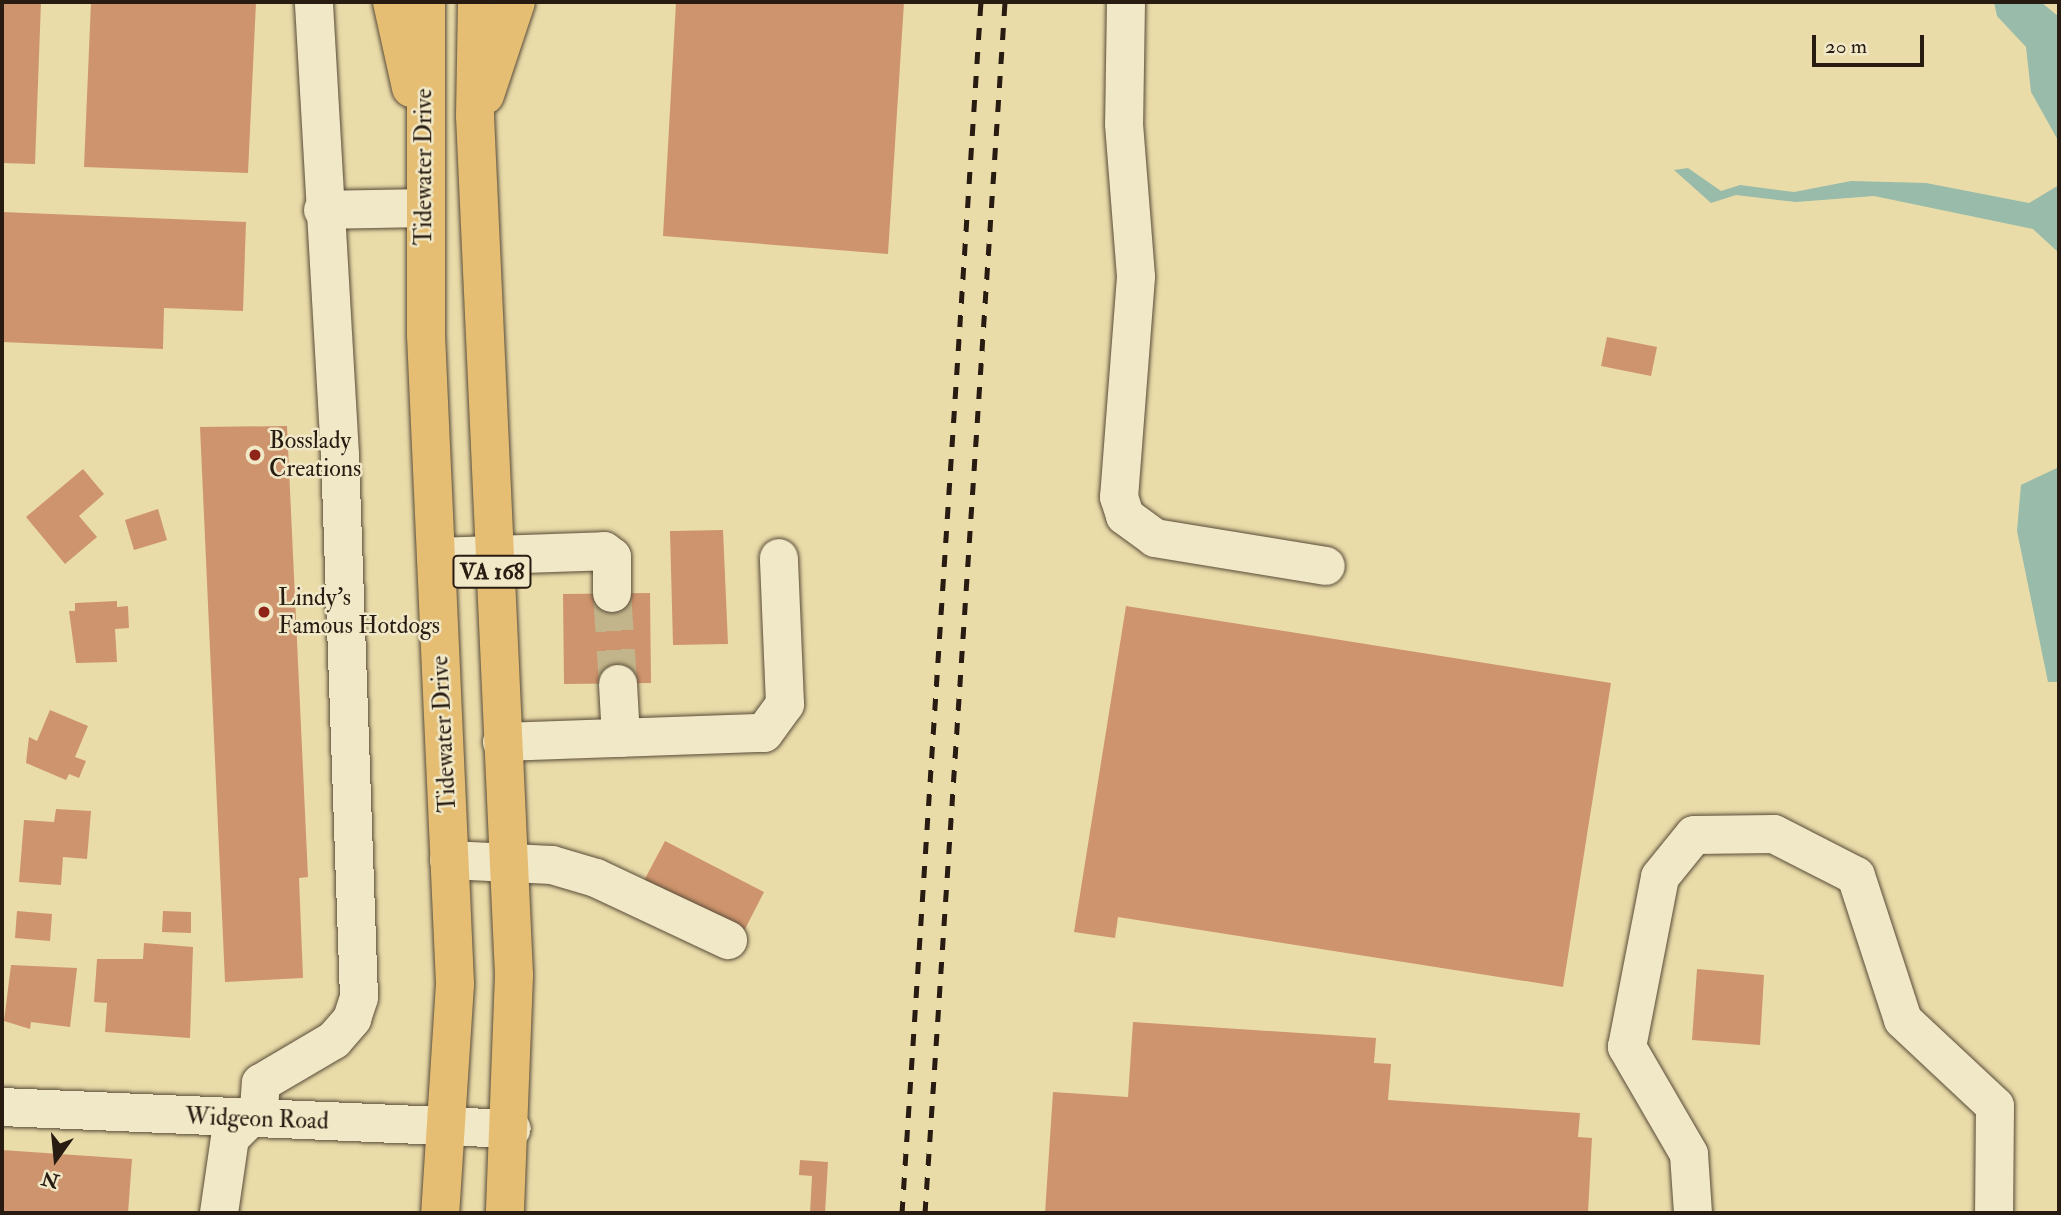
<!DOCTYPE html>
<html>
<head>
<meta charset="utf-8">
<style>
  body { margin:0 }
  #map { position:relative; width:2061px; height:1215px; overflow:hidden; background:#eadca9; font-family:"IM FELL Double Pica",serif }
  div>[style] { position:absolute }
  .water>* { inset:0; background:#98bbaa }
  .building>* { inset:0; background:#ce946d }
  .minor-tunnel>* { height:38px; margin-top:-19px; transform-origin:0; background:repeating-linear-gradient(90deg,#c3b58b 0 38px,transparent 0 57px) }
  .roads { filter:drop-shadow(0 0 2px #584b38) drop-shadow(0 0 2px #584b38) }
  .minor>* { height:38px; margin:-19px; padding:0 19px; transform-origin:19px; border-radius:19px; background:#f1e8c7 }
  .highway>* { height:38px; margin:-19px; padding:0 19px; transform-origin:19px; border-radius:19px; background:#e5be74 }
  .rail>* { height:5px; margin-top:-2.5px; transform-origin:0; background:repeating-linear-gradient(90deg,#281b12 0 12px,transparent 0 24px) }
  .dots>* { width:19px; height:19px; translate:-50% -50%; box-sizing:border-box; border:4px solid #f1e8c7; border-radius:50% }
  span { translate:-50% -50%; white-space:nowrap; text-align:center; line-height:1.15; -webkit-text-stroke:5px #f1e8c7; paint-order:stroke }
  .shield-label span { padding:2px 5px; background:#f1e8c7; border:2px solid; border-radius:5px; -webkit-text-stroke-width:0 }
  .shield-label { font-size:23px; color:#281b12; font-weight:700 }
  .street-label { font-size:24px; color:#281b12 }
  .poi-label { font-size:24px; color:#281b12 }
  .left { translate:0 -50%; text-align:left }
  .frame { position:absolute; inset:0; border:4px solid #281b12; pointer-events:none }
  .north { position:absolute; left:21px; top:1124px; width:70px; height:70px; -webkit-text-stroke:5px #f1e8c7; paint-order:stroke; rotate:195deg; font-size:19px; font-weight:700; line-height:28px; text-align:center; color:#281b12 }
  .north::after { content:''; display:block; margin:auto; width:24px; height:32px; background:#281b12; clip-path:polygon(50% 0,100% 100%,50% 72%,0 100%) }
  .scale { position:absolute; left:1812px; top:35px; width:112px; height:32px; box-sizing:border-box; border:4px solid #281b12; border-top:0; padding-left:9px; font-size:21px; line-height:24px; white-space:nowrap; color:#281b12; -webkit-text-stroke:5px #f1e8c7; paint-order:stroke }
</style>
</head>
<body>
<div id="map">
  <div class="water">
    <i style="clip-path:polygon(1994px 2px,2041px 2px,2059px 17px,2059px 142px,2031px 92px,2026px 47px,1997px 16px)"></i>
    <i style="clip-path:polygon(1688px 168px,1721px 191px,1740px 185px,1794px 192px,1851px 181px,1926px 183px,2029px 203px,2059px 185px,2059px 253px,2033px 229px,1874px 196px,1796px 202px,1736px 195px,1711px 203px,1674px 170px)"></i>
    <i style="clip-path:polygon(2059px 467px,2059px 682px,2048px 682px,2017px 531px,2021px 485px)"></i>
  </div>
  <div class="building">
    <i style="clip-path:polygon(2px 2px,41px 2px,35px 164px,2px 163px)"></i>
    <i style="clip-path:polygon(91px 2px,256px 2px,248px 173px,84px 167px)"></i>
    <i style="clip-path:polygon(676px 2px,904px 2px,888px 254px,663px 236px)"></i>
    <i style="clip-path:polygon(2px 212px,246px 222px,243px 311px,164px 308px,163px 349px,2px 342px)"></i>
    <i style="clip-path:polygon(1607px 337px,1657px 347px,1651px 376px,1601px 366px)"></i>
    <i style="clip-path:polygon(287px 426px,308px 877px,299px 878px,303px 978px,225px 982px,200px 427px)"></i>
    <i style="clip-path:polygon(83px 469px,104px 494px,79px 516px,97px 537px,65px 564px,26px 517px)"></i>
    <i style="clip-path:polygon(158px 509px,167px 540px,134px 550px,125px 520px)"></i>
    <i style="clip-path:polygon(723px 530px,728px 644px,673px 645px,670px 531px)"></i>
    <i style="clip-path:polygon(650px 593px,651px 683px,564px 684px,563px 594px)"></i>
    <i style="clip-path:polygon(117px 601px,117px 607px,128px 606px,129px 628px,115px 629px,117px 662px,76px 663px,69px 611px,75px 611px,75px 603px)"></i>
    <i style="clip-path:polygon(1126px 606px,1611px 683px,1563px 987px,1118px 917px,1115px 938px,1074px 932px)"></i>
    <i style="clip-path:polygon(50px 710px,88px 726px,75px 757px,86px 761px,79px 778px,69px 774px,66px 780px,26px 763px,29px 737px,37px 741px)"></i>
    <i style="clip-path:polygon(56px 809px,91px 811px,87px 859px,63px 857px,61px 885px,19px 882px,24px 820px,54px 822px)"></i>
    <i style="clip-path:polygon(665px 841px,764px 892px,743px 933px,639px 890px)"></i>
    <i style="clip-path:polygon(17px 911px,52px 914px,50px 941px,15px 938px)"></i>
    <i style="clip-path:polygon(163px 911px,191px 912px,191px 933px,162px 932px)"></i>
    <i style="clip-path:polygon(144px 943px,193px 947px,190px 1038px,105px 1032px,107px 1003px,94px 1002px,97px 959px,143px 959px)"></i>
    <i style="clip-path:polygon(11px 965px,77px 968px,70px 1027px,31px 1022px,30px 1029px,4px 1021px)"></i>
    <i style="clip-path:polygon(1697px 969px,1764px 975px,1760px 1045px,1692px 1040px)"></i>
    <i style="clip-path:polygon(1133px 1022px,1376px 1038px,1374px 1063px,1391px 1064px,1388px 1100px,1580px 1113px,1578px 1137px,1592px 1138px,1588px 1213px,1045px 1213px,1053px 1092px,1128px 1097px)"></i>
    <i style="clip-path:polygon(2px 1150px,132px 1159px,128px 1213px,2px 1213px)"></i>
    <i style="clip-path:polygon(800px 1160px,828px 1162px,825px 1213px,810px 1213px,812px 1176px,799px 1175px)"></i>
  </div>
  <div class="minor-tunnel">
    <i style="left:612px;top:593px;width:91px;rotate:86.2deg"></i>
  </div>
  <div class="roads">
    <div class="minor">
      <i style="left:1126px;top:2px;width:122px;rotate:90.9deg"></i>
      <i style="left:1124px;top:124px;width:153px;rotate:85.5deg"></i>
      <i style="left:1136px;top:277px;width:221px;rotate:94.4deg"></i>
      <i style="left:1119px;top:497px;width:20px;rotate:72deg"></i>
      <i style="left:1125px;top:516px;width:37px;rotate:36deg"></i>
      <i style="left:1155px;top:538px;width:173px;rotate:9.3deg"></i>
      <i style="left:323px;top:210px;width:100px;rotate:-1.1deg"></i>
      <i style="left:436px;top:557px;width:168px;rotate:-2deg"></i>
      <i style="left:604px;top:551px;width:10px;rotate:37deg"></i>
      <i style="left:612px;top:557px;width:36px;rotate:90deg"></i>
      <i style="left:618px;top:684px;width:54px;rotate:86.8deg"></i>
      <i style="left:502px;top:742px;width:262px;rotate:-2deg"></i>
      <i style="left:764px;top:733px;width:36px;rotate:-54deg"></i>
      <i style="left:785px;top:704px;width:146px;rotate:-92.4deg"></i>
      <i style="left:449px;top:860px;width:103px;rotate:2.8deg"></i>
      <i style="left:552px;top:865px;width:46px;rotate:16.5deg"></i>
      <i style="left:596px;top:878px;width:146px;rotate:25.2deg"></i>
      <i style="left:2px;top:1107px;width:510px;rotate:2.47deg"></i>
      <i style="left:219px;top:1213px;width:76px;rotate:-81.7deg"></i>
      <i style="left:230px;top:1138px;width:41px;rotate:-45deg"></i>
      <i style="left:259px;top:1109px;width:26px;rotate:-86deg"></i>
      <i style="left:261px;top:1083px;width:85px;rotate:-30.5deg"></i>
      <i style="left:334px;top:1040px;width:28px;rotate:-49deg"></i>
      <i style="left:352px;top:1019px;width:23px;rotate:-72deg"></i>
      <i style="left:359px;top:997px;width:542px;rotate:-92.01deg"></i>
      <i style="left:340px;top:455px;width:454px;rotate:-93.3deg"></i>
      <i style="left:1693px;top:1213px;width:59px;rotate:-93.9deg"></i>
      <i style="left:1689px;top:1154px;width:124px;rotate:-120.1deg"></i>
      <i style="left:1627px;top:1047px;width:173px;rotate:-79deg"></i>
      <i style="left:1660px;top:877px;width:54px;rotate:-51deg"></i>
      <i style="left:1694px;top:835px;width:80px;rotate:-0.7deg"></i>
      <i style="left:1774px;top:834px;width:92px;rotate:27.1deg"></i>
      <i style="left:1856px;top:876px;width:151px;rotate:71.9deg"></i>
      <i style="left:1903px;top:1020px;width:126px;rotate:43.1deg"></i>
      <i style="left:1995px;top:1106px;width:107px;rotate:90.5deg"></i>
    </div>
    <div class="highway">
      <i style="left:392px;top:2px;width:88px;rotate:77.5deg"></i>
      <i style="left:426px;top:2px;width:333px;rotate:90deg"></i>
      <i style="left:426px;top:335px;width:650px;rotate:87.44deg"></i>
      <i style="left:455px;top:984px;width:229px;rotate:93.7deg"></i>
      <i style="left:477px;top:2px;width:114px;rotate:91deg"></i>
      <i style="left:475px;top:116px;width:860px;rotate:87.4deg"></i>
      <i style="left:514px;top:975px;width:238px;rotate:92.2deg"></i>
      <i style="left:485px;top:95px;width:98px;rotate:-71.6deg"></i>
    </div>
  </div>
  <div class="rail">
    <i style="left:902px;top:1213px;width:1214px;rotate:-86.27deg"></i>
    <i style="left:925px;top:1213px;width:1214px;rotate:-86.22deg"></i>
  </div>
  <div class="dots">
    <i style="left:255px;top:455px;background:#8f2418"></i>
    <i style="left:264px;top:612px;background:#8f2418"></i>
  </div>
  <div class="shield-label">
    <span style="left:492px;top:572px">VA 168</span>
  </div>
  <div class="street-label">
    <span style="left:424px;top:167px;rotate:-90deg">Tidewater Drive</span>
    <span style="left:444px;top:734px;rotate:-93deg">Tidewater Drive</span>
    <span style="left:257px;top:1119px;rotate:2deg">Widgeon Road</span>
  </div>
  <div class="poi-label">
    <span class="left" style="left:269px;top:455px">Bosslady<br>Creations</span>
    <span class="left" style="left:278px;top:612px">Lindy's<br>Famous Hotdogs</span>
  </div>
  <div class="frame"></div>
  <div class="north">N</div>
  <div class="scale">20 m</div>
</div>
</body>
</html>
